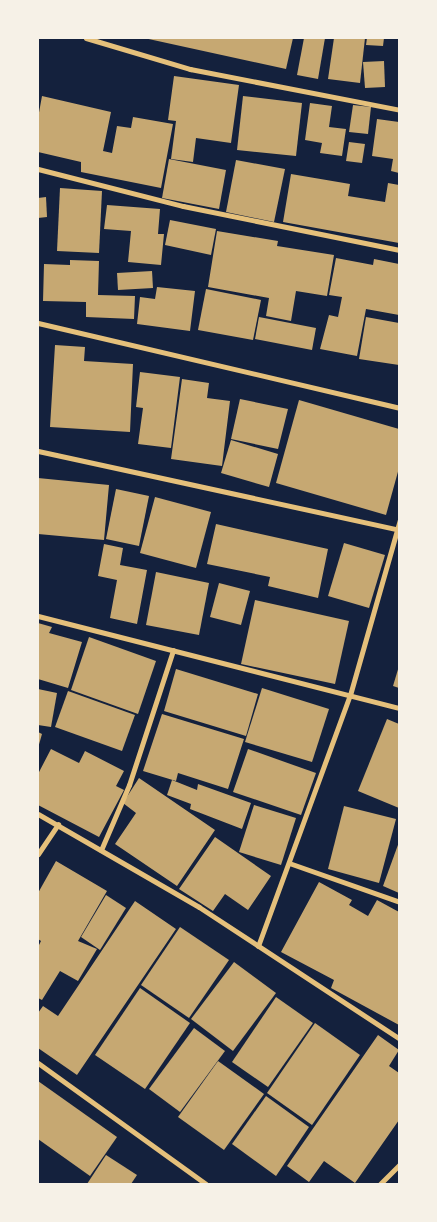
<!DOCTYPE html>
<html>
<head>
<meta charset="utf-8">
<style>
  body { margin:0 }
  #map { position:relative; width:437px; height:1222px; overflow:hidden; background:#14213d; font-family:Poppins,sans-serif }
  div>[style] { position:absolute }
  .building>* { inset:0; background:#c6a872 }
  .minor>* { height:5px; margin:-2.5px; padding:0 2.5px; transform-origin:2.5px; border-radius:2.5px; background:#e5c07b }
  span { translate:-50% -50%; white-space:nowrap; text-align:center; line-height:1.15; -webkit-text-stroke:5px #f6f1e7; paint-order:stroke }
  .frame { position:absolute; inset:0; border:39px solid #f6f1e7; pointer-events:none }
</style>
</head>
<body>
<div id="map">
  <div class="building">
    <i style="clip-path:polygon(144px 38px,293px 38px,286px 69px)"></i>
    <i style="clip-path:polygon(304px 38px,325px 38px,318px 79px,297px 75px)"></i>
    <i style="clip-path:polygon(334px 38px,365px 38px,360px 83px,328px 79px)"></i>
    <i style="clip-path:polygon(367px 38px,384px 38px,383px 46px,366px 45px)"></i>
    <i style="clip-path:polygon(384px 61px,385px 87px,365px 88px,363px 62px)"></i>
    <i style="clip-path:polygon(174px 76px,239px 85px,231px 143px,196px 138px,193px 162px,171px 159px,176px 121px,168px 120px)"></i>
    <i style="clip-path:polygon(42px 96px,111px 112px,103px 151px,112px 153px,117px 126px,131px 128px,133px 117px,173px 124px,161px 188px,81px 172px,81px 162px,38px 152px,38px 118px)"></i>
    <i style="clip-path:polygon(243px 96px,302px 103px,296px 156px,237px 150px)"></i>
    <i style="clip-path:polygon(310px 103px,332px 106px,329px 127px,346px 129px,342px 156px,320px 153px,322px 143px,305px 140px)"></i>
    <i style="clip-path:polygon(353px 105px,371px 107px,368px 134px,349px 132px)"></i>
    <i style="clip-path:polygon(377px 119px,399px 122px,399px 173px,391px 171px,393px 159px,372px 156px)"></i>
    <i style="clip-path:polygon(349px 142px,365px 144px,362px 163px,346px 161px)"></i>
    <i style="clip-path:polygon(169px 159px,226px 170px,219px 209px,162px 198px)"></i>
    <i style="clip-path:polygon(236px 160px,285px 169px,274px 222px,226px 212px)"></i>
    <i style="clip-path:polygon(291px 174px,350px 184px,348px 196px,385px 202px,388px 183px,399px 185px,399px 243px,283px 222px)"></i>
    <i style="clip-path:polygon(60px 188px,102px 191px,99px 253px,57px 251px)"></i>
    <i style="clip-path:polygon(46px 197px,47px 217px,38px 218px,38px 198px)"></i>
    <i style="clip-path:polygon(107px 205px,160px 209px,158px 234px,164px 234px,161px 265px,128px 262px,131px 231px,104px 229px)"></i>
    <i style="clip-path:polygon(170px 220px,216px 229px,211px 255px,165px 245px)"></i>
    <i style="clip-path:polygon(217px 231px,278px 241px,277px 246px,334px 255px,327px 296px,296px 291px,291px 321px,266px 316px,269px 298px,208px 287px)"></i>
    <i style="clip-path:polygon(336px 258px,373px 265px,374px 259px,399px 264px,399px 315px,366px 309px,357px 356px,320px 349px,329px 315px,338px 317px,342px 297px,329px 295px)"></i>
    <i style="clip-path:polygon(70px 260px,99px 261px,98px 295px,135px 296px,134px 319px,86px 317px,86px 302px,43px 301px,44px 264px,70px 265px)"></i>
    <i style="clip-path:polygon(152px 271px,153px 288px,118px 290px,117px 273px)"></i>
    <i style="clip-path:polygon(157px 287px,195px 291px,190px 331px,137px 324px,140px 297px,155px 299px)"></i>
    <i style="clip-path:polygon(206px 289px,261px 300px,253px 340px,198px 330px)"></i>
    <i style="clip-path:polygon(259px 317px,316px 328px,312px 350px,255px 339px)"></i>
    <i style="clip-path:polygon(366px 317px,399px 323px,399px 365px,359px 359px)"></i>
    <i style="clip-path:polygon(55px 345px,85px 347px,84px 361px,133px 364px,130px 432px,50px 427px)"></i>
    <i style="clip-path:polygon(140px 372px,180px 377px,171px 448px,138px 444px,143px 408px,136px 407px)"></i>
    <i style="clip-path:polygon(182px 379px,209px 383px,207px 398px,230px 401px,222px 466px,171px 459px)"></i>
    <i style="clip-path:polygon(240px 399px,288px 409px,278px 449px,231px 439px)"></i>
    <i style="clip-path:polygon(299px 400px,399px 429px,399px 468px,386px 515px,276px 483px)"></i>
    <i style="clip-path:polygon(231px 440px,278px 454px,269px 487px,221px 473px)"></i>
    <i style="clip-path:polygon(38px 478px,109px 485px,104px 540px,38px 534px)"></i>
    <i style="clip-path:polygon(116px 489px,149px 496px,139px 546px,106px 539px)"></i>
    <i style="clip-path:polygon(155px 497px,211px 512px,196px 568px,140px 553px)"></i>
    <i style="clip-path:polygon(216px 524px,328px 549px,318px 598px,268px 586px,270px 577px,207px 564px)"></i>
    <i style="clip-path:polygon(344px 543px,385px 555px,369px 608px,328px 596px)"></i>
    <i style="clip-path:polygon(104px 544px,123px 548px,120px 565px,147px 570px,137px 624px,110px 618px,117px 580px,98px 576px)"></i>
    <i style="clip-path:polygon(156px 572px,209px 583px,199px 635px,146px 625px)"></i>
    <i style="clip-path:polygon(219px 583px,250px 591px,241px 625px,210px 617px)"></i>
    <i style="clip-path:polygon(255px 600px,349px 621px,335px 684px,241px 664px)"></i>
    <i style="clip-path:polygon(38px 623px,52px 627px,49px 633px,82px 642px,68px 688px,38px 679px)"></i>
    <i style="clip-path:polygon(89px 637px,156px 661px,138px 714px,71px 690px)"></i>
    <i style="clip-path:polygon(399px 666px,399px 688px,393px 686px)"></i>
    <i style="clip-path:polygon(176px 669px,258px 694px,246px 736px,164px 711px)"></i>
    <i style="clip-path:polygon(262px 688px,329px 709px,312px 762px,245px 742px)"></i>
    <i style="clip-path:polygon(38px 689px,57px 693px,51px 727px,38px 725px)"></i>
    <i style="clip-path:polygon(68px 691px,135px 715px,122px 751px,55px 727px)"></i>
    <i style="clip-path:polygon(162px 714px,244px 739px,228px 789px,178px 773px,176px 781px,143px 771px)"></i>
    <i style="clip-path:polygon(387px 719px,399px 724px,399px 808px,358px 791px)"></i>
    <i style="clip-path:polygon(38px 732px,42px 734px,38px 748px)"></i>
    <i style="clip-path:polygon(51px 749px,79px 763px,85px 751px,124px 771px,116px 786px,124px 790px,99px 837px,38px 805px,38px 774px)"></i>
    <i style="clip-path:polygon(248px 749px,316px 773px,301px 815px,233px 792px)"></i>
    <i style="clip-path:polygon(139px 778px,215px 830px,177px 886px,115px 844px,136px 813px,123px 803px)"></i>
    <i style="clip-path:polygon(172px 780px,197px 790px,198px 784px,251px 803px,242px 829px,190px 809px,191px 804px,167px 795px)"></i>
    <i style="clip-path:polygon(254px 805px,296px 818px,281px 865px,239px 852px)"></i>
    <i style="clip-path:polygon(344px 806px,396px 819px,379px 883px,328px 869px)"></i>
    <i style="clip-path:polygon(215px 837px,271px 876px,248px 910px,225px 894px,213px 911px,179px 889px)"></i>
    <i style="clip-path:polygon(399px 842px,399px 893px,383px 886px)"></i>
    <i style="clip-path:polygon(56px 861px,107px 891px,78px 941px,97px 949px,78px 981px,60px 971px,42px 1000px,38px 998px,38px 947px,41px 941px,38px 939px,38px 893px)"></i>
    <i style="clip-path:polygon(319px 882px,352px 900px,349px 905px,368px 916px,377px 900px,399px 912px,399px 1025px,331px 988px,334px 980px,281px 952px)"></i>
    <i style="clip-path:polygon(106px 895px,126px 908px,100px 950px,81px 937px)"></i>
    <i style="clip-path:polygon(135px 901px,176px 929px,77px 1075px,38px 1048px,38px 1013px,43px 1006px,58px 1016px)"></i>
    <i style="clip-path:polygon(180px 927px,229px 960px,189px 1018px,141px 985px)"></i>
    <i style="clip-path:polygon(234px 962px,276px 993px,233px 1051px,191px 1019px)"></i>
    <i style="clip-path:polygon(140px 988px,190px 1023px,145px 1089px,95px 1055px)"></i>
    <i style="clip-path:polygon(276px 997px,313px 1023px,268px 1087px,232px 1062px)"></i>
    <i style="clip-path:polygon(315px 1023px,360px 1055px,312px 1125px,267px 1093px)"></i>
    <i style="clip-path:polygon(194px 1028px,225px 1051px,180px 1112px,149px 1089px)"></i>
    <i style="clip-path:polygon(378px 1035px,399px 1050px,389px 1066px,399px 1073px,399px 1120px,355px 1183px,324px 1161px,309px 1182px,287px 1166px)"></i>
    <i style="clip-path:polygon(218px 1061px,264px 1094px,224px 1150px,178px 1117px)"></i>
    <i style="clip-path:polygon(38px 1081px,117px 1137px,90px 1176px,38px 1139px)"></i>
    <i style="clip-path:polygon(266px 1096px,309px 1127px,276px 1176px,232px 1144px)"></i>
    <i style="clip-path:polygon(106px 1155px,137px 1175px,131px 1184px,87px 1184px)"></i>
  </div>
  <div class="minor">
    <i style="left:86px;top:38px;width:109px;rotate:16.6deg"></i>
    <i style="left:190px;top:69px;width:214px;rotate:11deg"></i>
    <i style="left:38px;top:169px;width:150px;rotate:14.3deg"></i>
    <i style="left:183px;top:206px;width:221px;rotate:11.5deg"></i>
    <i style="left:38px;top:323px;width:372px;rotate:13.2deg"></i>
    <i style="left:38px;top:451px;width:370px;rotate:12.3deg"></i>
    <i style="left:38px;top:616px;width:374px;rotate:14.3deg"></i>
    <i style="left:38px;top:814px;width:186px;rotate:30deg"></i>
    <i style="left:199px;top:907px;width:240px;rotate:33.3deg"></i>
    <i style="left:101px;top:850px;width:71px;rotate:-66.7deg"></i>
    <i style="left:129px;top:785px;width:142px;rotate:-71.9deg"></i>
    <i style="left:38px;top:854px;width:36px;rotate:-56deg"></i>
    <i style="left:289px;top:863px;width:118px;rotate:19.4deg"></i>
    <i style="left:258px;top:946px;width:267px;rotate:-69.9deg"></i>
    <i style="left:350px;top:695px;width:182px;rotate:-74.1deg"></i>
    <i style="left:38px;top:1063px;width:207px;rotate:35.8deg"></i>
    <i style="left:380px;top:1184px;width:28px;rotate:-45deg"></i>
  </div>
  <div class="frame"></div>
</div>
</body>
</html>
